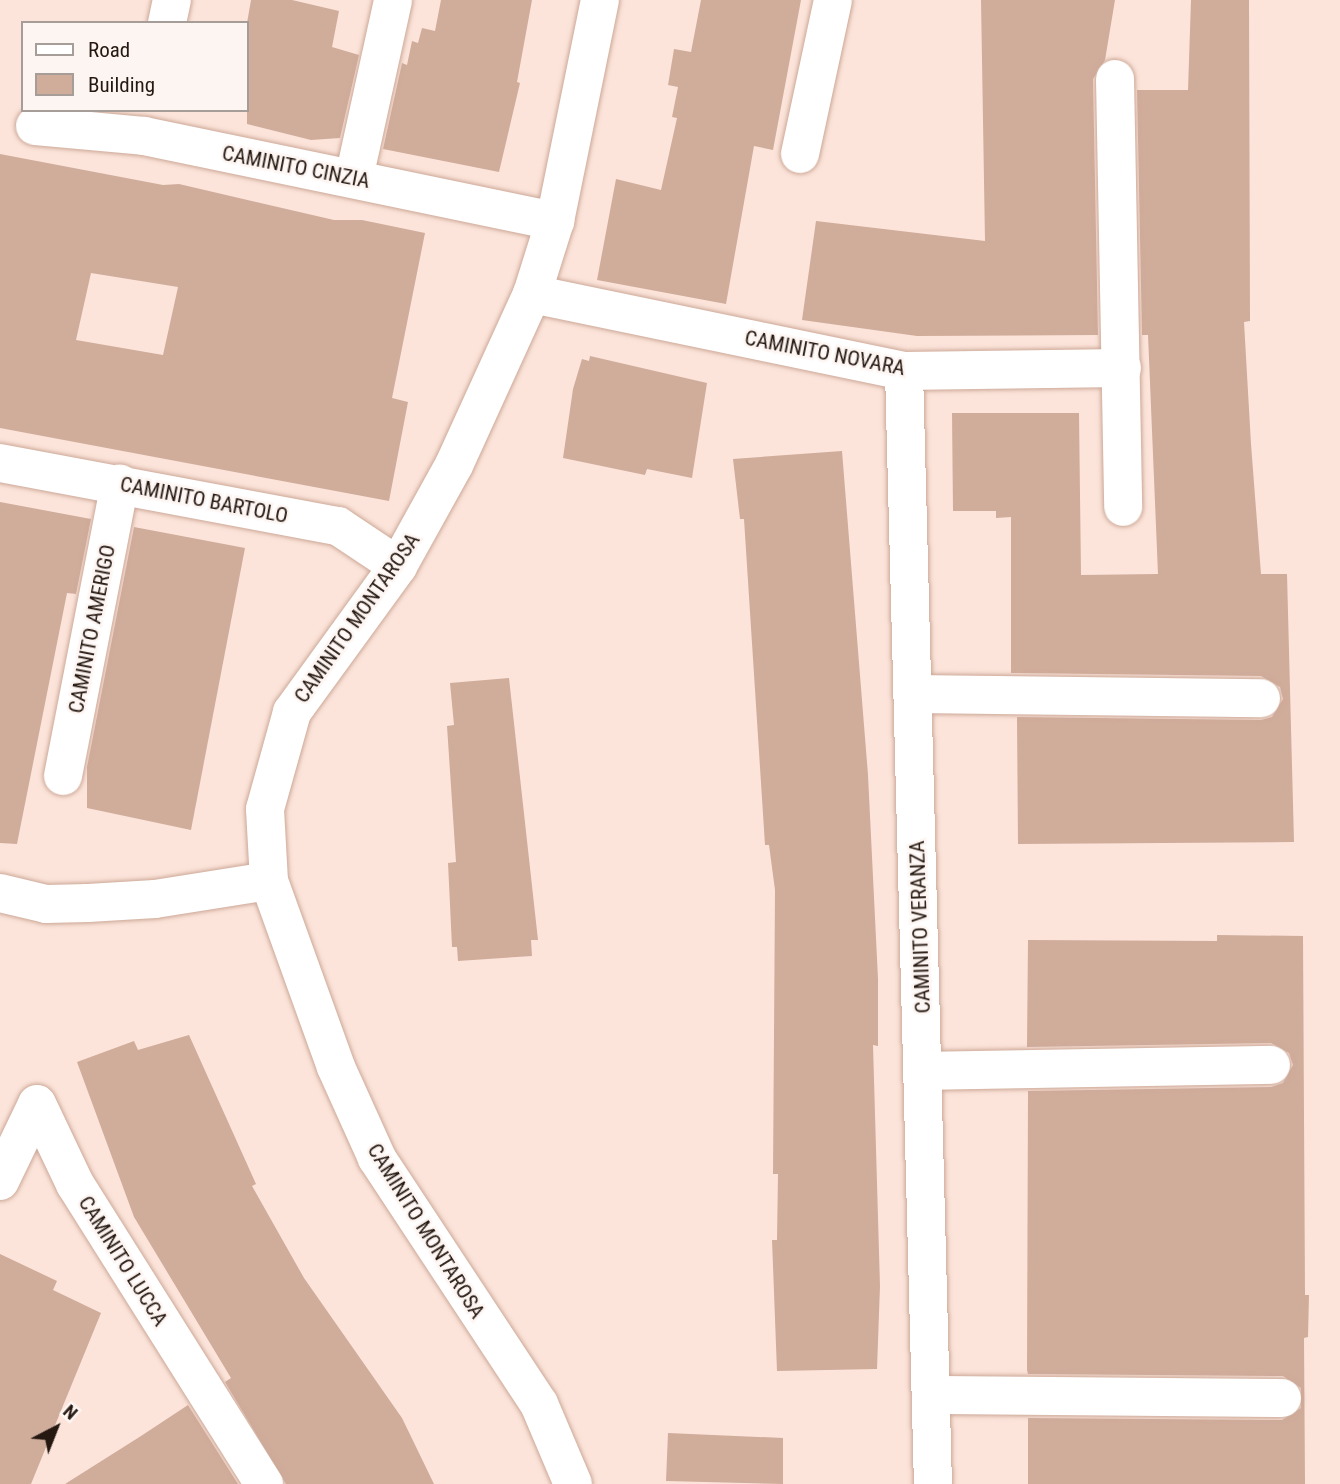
<!DOCTYPE html>
<html>
<head>
<meta charset="utf-8">
<style>
  body { margin:0 }
  #map { position:relative; width:1340px; height:1484px; overflow:hidden; background:#fce4da; font-family:"Roboto Condensed",sans-serif }
  div>[style] { position:absolute }
  .building>* { inset:0; background:#d0ac9b }
  .roads { filter:drop-shadow(0 0 2px #cca897) drop-shadow(0 0 2px #cca897) }
  .minor>* { height:38px; margin:-19px; padding:0 19px; transform-origin:19px; border-radius:19px; background:#fff }
  span { translate:-50% -50%; white-space:nowrap; text-align:center; line-height:1.15; -webkit-text-stroke:5px #fdf5f2; paint-order:stroke }
  .street-label { font-size:21px; color:#251811 }
  .legend { position:absolute; left:21px; top:21px; width:228px; height:91px; box-sizing:border-box; background:#fdf5f2; border:2px solid #a79d98; margin:0; padding:9px 12px; list-style:none; font-size:21px; color:#251811 }
  .legend li { display:flex; align-items:center; gap:14px; height:35px }
  .legend b { width:35px; border:2px solid #a79d98 }
  .north { position:absolute; left:21px; top:1393px; width:70px; height:70px; -webkit-text-stroke:5px #fdf5f2; paint-order:stroke; rotate:42deg; font-size:19px; font-weight:700; line-height:28px; text-align:center; color:#251811 }
  .north::after { content:''; display:block; margin:auto; width:24px; height:32px; background:#251811; clip-path:polygon(50% 0,100% 100%,50% 72%,0 100%) }
</style>
</head>
<body>
<div id="map">
  <div class="building">
    <i style="clip-path:polygon(251px 0,292px 0,339px 11px,332px 47px,359px 55px,340px 138px,311px 140px,247px 124px,247px 23px)"></i>
    <i style="clip-path:polygon(441px 0,532px 0,517px 82px,520px 83px,499px 172px,383px 149px,402px 63px,407px 65px,412px 41px,418px 43px,422px 28px,435px 31px)"></i>
    <i style="clip-path:polygon(701px 0,801px 0,773px 150px,754px 146px,726px 304px,597px 280px,616px 179px,661px 190px,677px 118px,672px 117px,678px 87px,668px 85px,674px 49px,691px 52px)"></i>
    <i style="clip-path:polygon(981px 0,1115px 0,1105px 60px,1093px 79px,1098px 335px,917px 336px,802px 320px,816px 221px,985px 241px)"></i>
    <i style="clip-path:polygon(1191px 0,1249px 0,1250px 321px,1244px 322px,1251px 444px,1261px 574px,1287px 574px,1294px 842px,1018px 844px,1017px 717px,1261px 720px,1272px 717px,1283px 699px,1280px 687px,1261px 676px,1011px 673px,1011px 517px,996px 518px,996px 511px,953px 511px,952px 413px,1079px 413px,1081px 575px,1158px 574px,1148px 335px,1142px 335px,1137px 90px,1188px 90px)"></i>
    <i style="clip-path:polygon(evenodd,0 154px,163px 185px,179px 184px,334px 220px,362px 220px,425px 233px,392px 398px,408px 402px,389px 501px,0 428px,0 154px,91px 273px,178px 287px,163px 355px,76px 340px,91px 273px)"></i>
    <i style="clip-path:polygon(590px 356px,707px 383px,692px 478px,647px 469px,645px 475px,563px 458px,573px 389px,582px 359px,589px 361px)"></i>
    <i style="clip-path:polygon(842px 451px,868px 775px,878px 979px,878px 1046px,873px 1045px,880px 1286px,877px 1369px,777px 1371px,772px 1240px,777px 1240px,778px 1174px,773px 1174px,775px 890px,769px 845px,765px 845px,744px 519px,740px 519px,733px 459px)"></i>
    <i style="clip-path:polygon(0 502px,91px 519px,76px 594px,67px 593px,17px 844px,0 843px)"></i>
    <i style="clip-path:polygon(134px 527px,245px 548px,191px 830px,87px 808px,87px 767px)"></i>
    <i style="clip-path:polygon(509px 678px,538px 940px,531px 940px,532px 956px,458px 961px,457px 947px,452px 947px,448px 863px,456px 862px,447px 726px,454px 725px,450px 683px)"></i>
    <i style="clip-path:polygon(1217px 935px,1303px 936px,1305px 1295px,1309px 1295px,1308px 1337px,1304px 1338px,1305px 1484px,1028px 1484px,1028px 1418px,1282px 1420px,1301px 1408px,1301px 1388px,1283px 1376px,1028px 1374px,1027px 1370px,1028px 1091px,1271px 1087px,1283px 1083px,1293px 1065px,1289px 1053px,1271px 1043px,1027px 1047px,1028px 940px,1217px 941px)"></i>
    <i style="clip-path:polygon(189px 1035px,256px 1184px,252px 1186px,304px 1278px,402px 1418px,434px 1484px,286px 1484px,225px 1382px,231px 1378px,134px 1217px,77px 1062px,134px 1041px,138px 1050px)"></i>
    <i style="clip-path:polygon(0 1254px,57px 1281px,53px 1290px,101px 1313px,31px 1484px,0 1484px)"></i>
    <i style="clip-path:polygon(188px 1405px,238px 1484px,65px 1484px,141px 1436px)"></i>
    <i style="clip-path:polygon(668px 1433px,783px 1438px,783px 1484px,666px 1481px)"></i>
  </div>
  <div class="roads">
    <div class="minor">
      <i style="left:167px;top:23px;width:24px;rotate:-78deg"></i>
      <i style="left:1115px;top:79px;width:428px;rotate:88.9deg"></i>
      <i style="left:35px;top:126px;width:109px;rotate:5.2deg"></i>
      <i style="left:144px;top:136px;width:420px;rotate:11.7deg"></i>
      <i style="left:800px;top:154px;width:157px;rotate:-77.9deg"></i>
      <i style="left:354px;top:178px;width:182px;rotate:-77.6deg"></i>
      <i style="left:532px;top:294px;width:380px;rotate:11.7deg"></i>
      <i style="left:904px;top:371px;width:218px;rotate:-0.8deg"></i>
      <i style="left:904px;top:371px;width:1113px;rotate:88.51deg"></i>
      <i style="left:0;top:463px;width:344px;rotate:10.6deg"></i>
      <i style="left:338px;top:526px;width:72px;rotate:33.7deg"></i>
      <i style="left:913px;top:694px;width:348px;rotate:0.7deg"></i>
      <i style="left:63px;top:776px;width:298px;rotate:-79deg"></i>
      <i style="left:0;top:893px;width:47px;rotate:13.4deg"></i>
      <i style="left:46px;top:904px;width:42px;rotate:-1.4deg"></i>
      <i style="left:88px;top:903px;width:67px;rotate:-3.4deg"></i>
      <i style="left:155px;top:899px;width:115px;rotate:-9deg"></i>
      <i style="left:924px;top:1071px;width:347px;rotate:-1deg"></i>
      <i style="left:0;top:1181px;width:85px;rotate:-64.3deg"></i>
      <i style="left:37px;top:1104px;width:89px;rotate:64.6deg"></i>
      <i style="left:75px;top:1184px;width:355px;rotate:57.8deg"></i>
      <i style="left:933px;top:1395px;width:349px;rotate:0.5deg"></i>
      <i style="left:573px;top:1484px;width:87px;rotate:-113deg"></i>
      <i style="left:539px;top:1404px;width:295px;rotate:-123.4deg"></i>
      <i style="left:377px;top:1158px;width:100px;rotate:-114.3deg"></i>
      <i style="left:336px;top:1067px;width:198px;rotate:-109.8deg"></i>
      <i style="left:269px;top:881px;width:72px;rotate:-93.2deg"></i>
      <i style="left:265px;top:809px;width:101px;rotate:-74.4deg"></i>
      <i style="left:292px;top:712px;width:180px;rotate:-54deg"></i>
      <i style="left:398px;top:566px;width:115px;rotate:-61deg"></i>
      <i style="left:454px;top:465px;width:188px;rotate:-65.5deg"></i>
      <i style="left:532px;top:294px;width:77px;rotate:-72.5deg"></i>
      <i style="left:555px;top:221px;width:226px;rotate:-78.5deg"></i>
    </div>
  </div>
  <div class="street-label">
    <span style="left:296px;top:167px;rotate:11deg">CAMINITO CINZIA</span>
    <span style="left:825px;top:353px;rotate:11deg">CAMINITO NOVARA</span>
    <span style="left:204px;top:500px;rotate:11deg">CAMINITO BARTOLO</span>
    <span style="left:357px;top:618px;rotate:-55deg">CAMINITO MONTAROSA</span>
    <span style="left:92px;top:629px;rotate:-79deg">CAMINITO AMERIGO</span>
    <span style="left:920px;top:927px;rotate:-92deg">CAMINITO VERANZA</span>
    <span style="left:426px;top:1231px;rotate:58deg">CAMINITO MONTAROSA</span>
    <span style="left:123px;top:1261px;rotate:58deg">CAMINITO LUCCA</span>
  </div>
  <ul class="legend">
  <li><b style="height:9px;background:#fff"></b>Road</li>
  <li><b style="height:19px;background:#d0ac9b"></b>Building</li>
  </ul>
  <div class="north">N</div>
</div>
</body>
</html>
